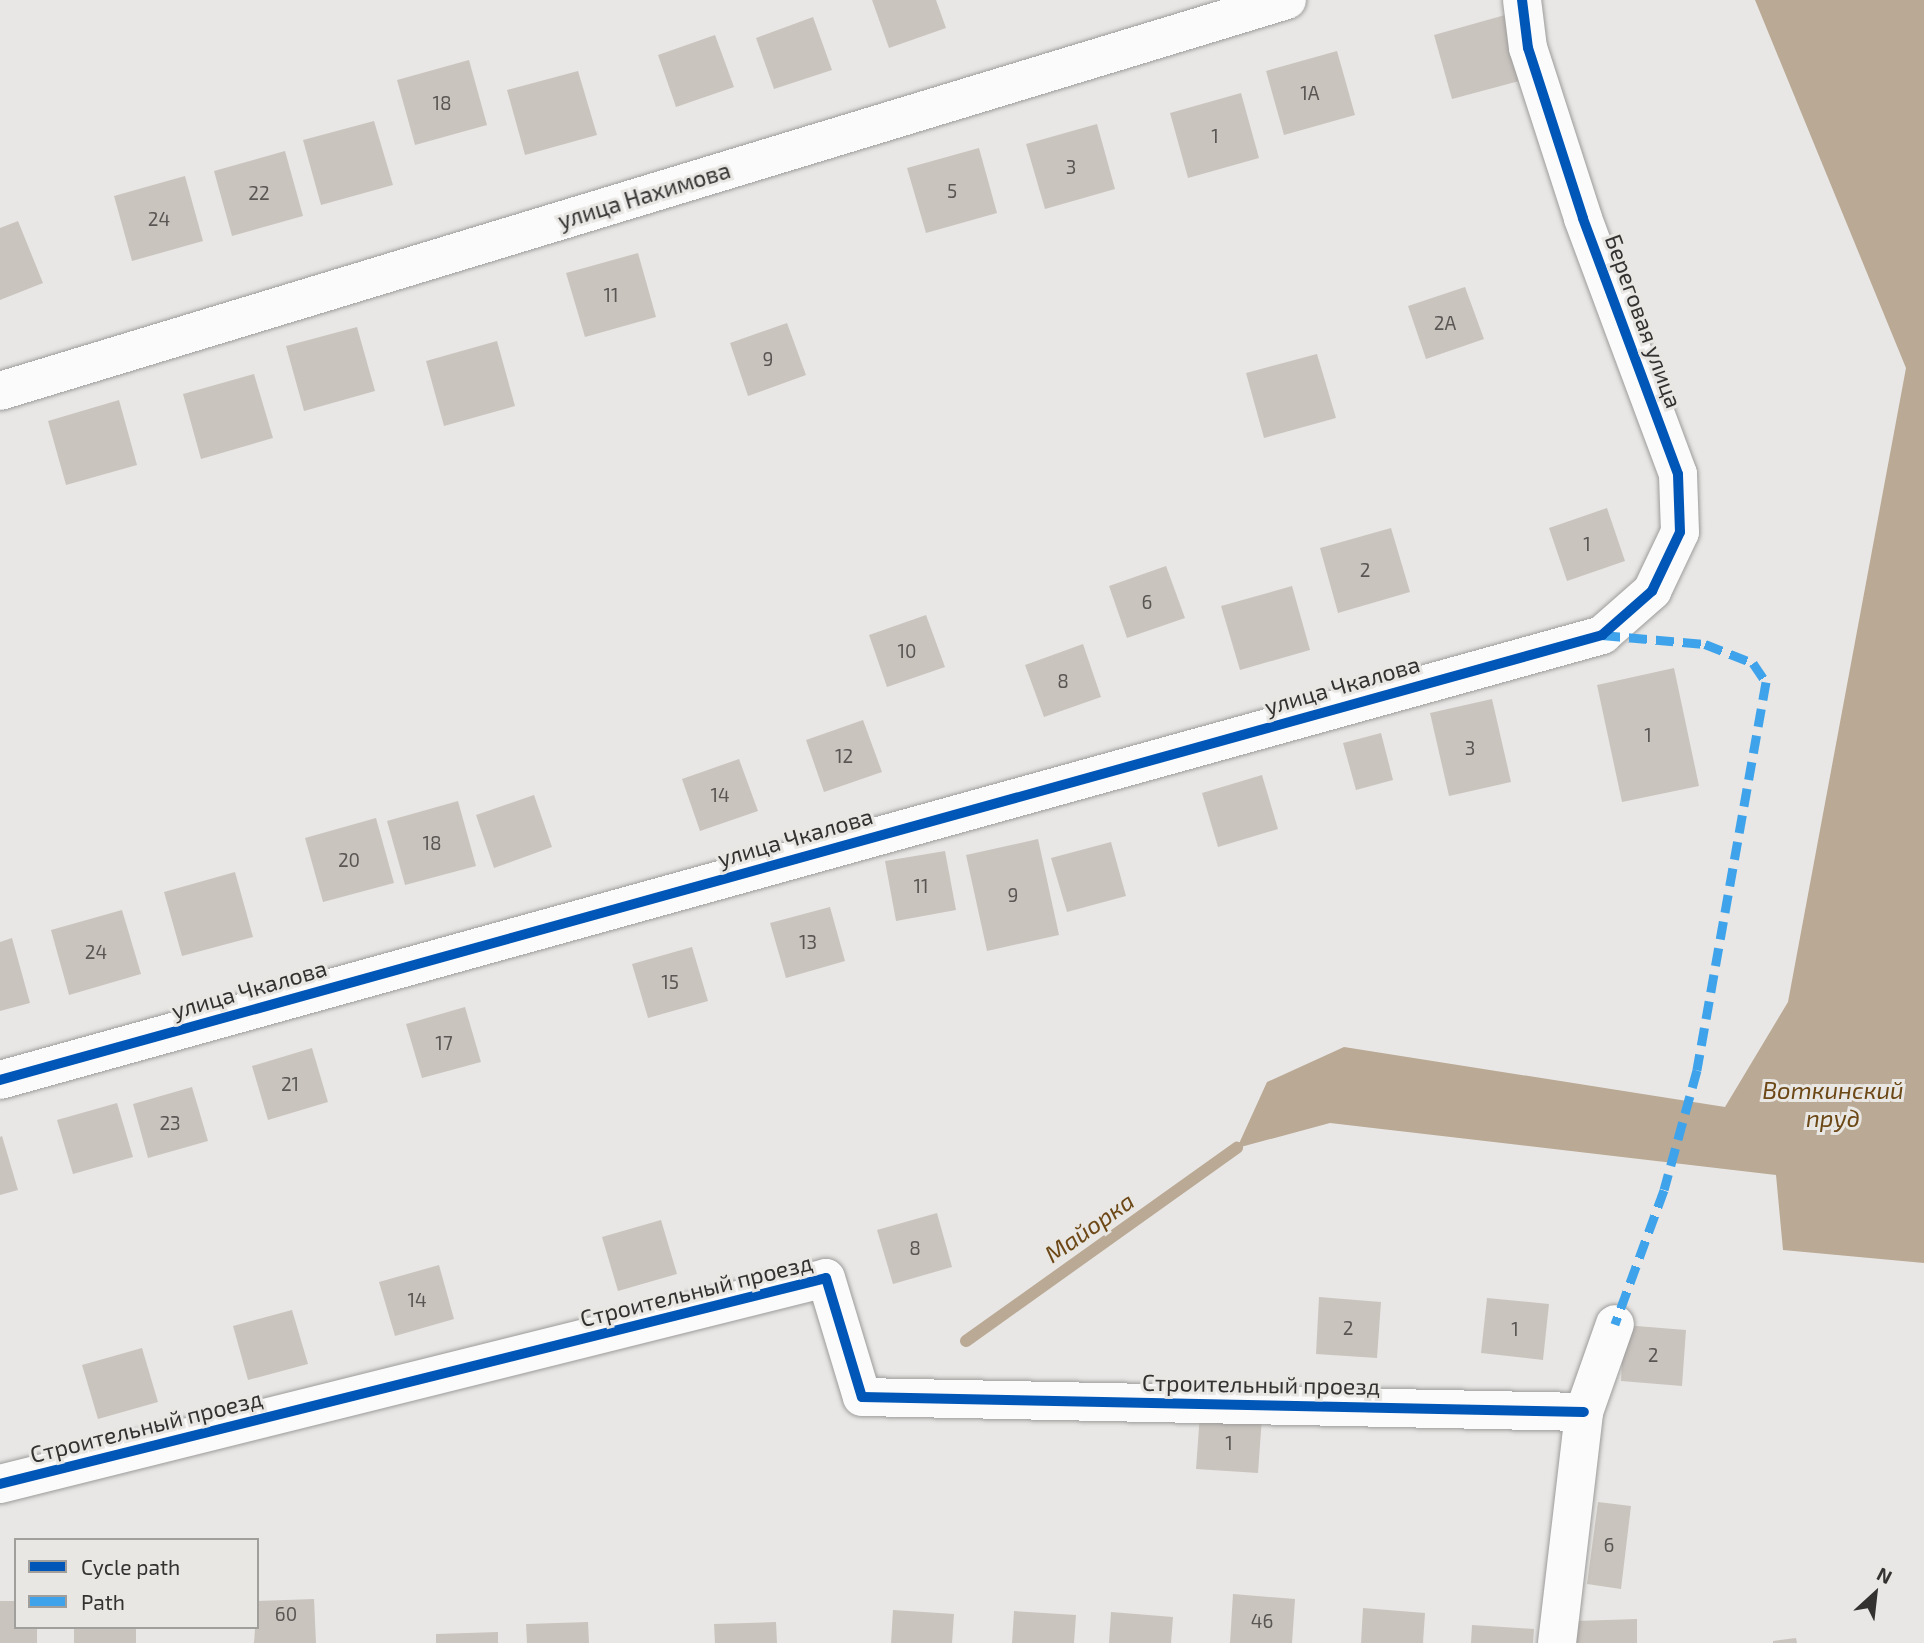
<!DOCTYPE html>
<html>
<head>
<meta charset="utf-8">
<style>
  body { margin:0 }
  #map { position:relative; width:1924px; height:1643px; overflow:hidden; background:#e8e7e5; font-family:"Exo 2",sans-serif }
  div>[style] { position:absolute }
  .water>* { inset:0; background:#baa994 }
  .stream>* { height:12px; margin:-6px; padding:0 6px; transform-origin:6px; border-radius:6px; background:#baa994 }
  .building>* { inset:0; background:#cac4be }
  .roads { filter:drop-shadow(0 0 2px #9d9c9b) drop-shadow(0 0 2px #9d9c9b) }
  .minor>* { height:38px; margin:-19px; padding:0 19px; transform-origin:19px; border-radius:19px; background:#fcfbfb }
  .quiet>* { height:9px; margin-top:-4.5px; transform-origin:0; background:repeating-linear-gradient(90deg,#3ea3eb 0 18px,transparent 0 27px) }
  .cycleway>* { height:10px; margin:-5px; padding:0 5px; transform-origin:5px; border-radius:5px; background:#0057b8 }
  span { translate:-50% -50%; white-space:nowrap; text-align:center; line-height:1.15; -webkit-text-stroke:6px #e9e7e4; paint-order:stroke }
  .number-label { font-size:19px; color:#595654 }
  .number-label span { -webkit-text-stroke-width:0 }
  .street-label { font-size:23px; color:#333231 }
  .water-label { font-size:24px; color:#6d4817; font-style:italic }
  .legend { position:absolute; left:14px; top:1538px; width:245px; height:91px; box-sizing:border-box; background:#e9e7e4; border:2px solid #a09f9c; margin:0; padding:9px 12px; list-style:none; font-size:21px; color:#333231 }
  .legend li { display:flex; align-items:center; gap:14px; height:35px }
  .legend b { width:35px; border:2px solid #a09f9c }
  .north { position:absolute; left:1840px; top:1559px; width:70px; height:70px; -webkit-text-stroke:5px #e9e7e4; paint-order:stroke; rotate:27deg; font-size:19px; font-weight:700; line-height:28px; text-align:center; color:#333231 }
  .north::after { content:''; display:block; margin:auto; width:24px; height:32px; background:#333231; clip-path:polygon(50% 0,100% 100%,50% 72%,0 100%) }
</style>
</head>
<body>
<div id="map">
  <div class="water">
    <i style="clip-path:polygon(1755px 0,1924px 0,1924px 1263px,1783px 1250px,1776px 1175px,1330px 1123px,1237px 1148px,1267px 1082px,1344px 1047px,1725px 1107px,1788px 1002px,1906px 368px)"></i>
  </div>
  <div class="stream">
    <i style="left:966px;top:1341px;width:333px;rotate:-35.5deg"></i>
  </div>
  <div class="building">
    <i style="clip-path:polygon(872px 0,936px 0,946px 28px,889px 48px)"></i>
    <i style="clip-path:polygon(1505px 15px,1523px 80px,1452px 99px,1434px 35px)"></i>
    <i style="clip-path:polygon(813px 17px,832px 70px,774px 89px,756px 38px)"></i>
    <i style="clip-path:polygon(715px 35px,734px 87px,676px 107px,658px 55px)"></i>
    <i style="clip-path:polygon(1337px 51px,1355px 115px,1284px 135px,1266px 71px)"></i>
    <i style="clip-path:polygon(469px 60px,487px 125px,415px 145px,397px 80px)"></i>
    <i style="clip-path:polygon(578px 71px,597px 135px,525px 155px,507px 90px)"></i>
    <i style="clip-path:polygon(1241px 93px,1259px 158px,1188px 178px,1170px 113px)"></i>
    <i style="clip-path:polygon(374px 121px,393px 185px,321px 205px,303px 140px)"></i>
    <i style="clip-path:polygon(1097px 124px,1115px 189px,1045px 209px,1026px 144px)"></i>
    <i style="clip-path:polygon(979px 148px,997px 213px,926px 233px,907px 168px)"></i>
    <i style="clip-path:polygon(285px 151px,303px 216px,232px 236px,214px 171px)"></i>
    <i style="clip-path:polygon(185px 176px,203px 241px,132px 261px,114px 196px)"></i>
    <i style="clip-path:polygon(18px 221px,43px 283px,0 300px,0 228px)"></i>
    <i style="clip-path:polygon(638px 253px,656px 317px,585px 337px,566px 273px)"></i>
    <i style="clip-path:polygon(1465px 287px,1484px 339px,1426px 359px,1408px 306px)"></i>
    <i style="clip-path:polygon(787px 323px,806px 375px,748px 396px,730px 343px)"></i>
    <i style="clip-path:polygon(357px 327px,375px 391px,304px 411px,286px 346px)"></i>
    <i style="clip-path:polygon(497px 341px,515px 406px,444px 426px,426px 361px)"></i>
    <i style="clip-path:polygon(1317px 354px,1336px 418px,1264px 438px,1246px 373px)"></i>
    <i style="clip-path:polygon(254px 374px,273px 438px,201px 459px,183px 394px)"></i>
    <i style="clip-path:polygon(119px 400px,137px 465px,66px 485px,48px 421px)"></i>
    <i style="clip-path:polygon(1607px 508px,1625px 561px,1567px 581px,1549px 528px)"></i>
    <i style="clip-path:polygon(1391px 528px,1410px 592px,1338px 613px,1320px 548px)"></i>
    <i style="clip-path:polygon(1166px 566px,1185px 618px,1127px 638px,1109px 586px)"></i>
    <i style="clip-path:polygon(1292px 586px,1310px 650px,1240px 670px,1221px 606px)"></i>
    <i style="clip-path:polygon(926px 615px,945px 667px,887px 687px,869px 635px)"></i>
    <i style="clip-path:polygon(1083px 644px,1101px 697px,1044px 717px,1025px 665px)"></i>
    <i style="clip-path:polygon(1674px 668px,1699px 786px,1622px 802px,1597px 685px)"></i>
    <i style="clip-path:polygon(1492px 699px,1511px 782px,1449px 796px,1430px 713px)"></i>
    <i style="clip-path:polygon(863px 720px,882px 772px,824px 792px,806px 740px)"></i>
    <i style="clip-path:polygon(1381px 733px,1393px 780px,1356px 790px,1343px 743px)"></i>
    <i style="clip-path:polygon(739px 759px,758px 811px,700px 831px,682px 779px)"></i>
    <i style="clip-path:polygon(1262px 775px,1278px 829px,1218px 847px,1202px 793px)"></i>
    <i style="clip-path:polygon(534px 795px,552px 847px,494px 868px,476px 815px)"></i>
    <i style="clip-path:polygon(458px 801px,476px 866px,405px 885px,387px 821px)"></i>
    <i style="clip-path:polygon(376px 818px,394px 883px,323px 902px,305px 838px)"></i>
    <i style="clip-path:polygon(1038px 839px,1059px 935px,987px 951px,966px 855px)"></i>
    <i style="clip-path:polygon(1111px 842px,1126px 896px,1067px 912px,1051px 858px)"></i>
    <i style="clip-path:polygon(945px 851px,956px 910px,896px 921px,885px 861px)"></i>
    <i style="clip-path:polygon(235px 872px,253px 937px,182px 956px,164px 892px)"></i>
    <i style="clip-path:polygon(830px 907px,845px 961px,786px 978px,770px 923px)"></i>
    <i style="clip-path:polygon(122px 910px,141px 974px,69px 995px,51px 930px)"></i>
    <i style="clip-path:polygon(12px 938px,30px 1003px,0 1011px,0 942px)"></i>
    <i style="clip-path:polygon(692px 947px,708px 1001px,648px 1018px,632px 964px)"></i>
    <i style="clip-path:polygon(465px 1007px,481px 1062px,422px 1078px,406px 1024px)"></i>
    <i style="clip-path:polygon(312px 1048px,328px 1102px,268px 1120px,252px 1066px)"></i>
    <i style="clip-path:polygon(192px 1087px,208px 1141px,148px 1158px,133px 1104px)"></i>
    <i style="clip-path:polygon(117px 1103px,133px 1157px,73px 1174px,57px 1120px)"></i>
    <i style="clip-path:polygon(2px 1136px,18px 1190px,0 1195px,0 1137px)"></i>
    <i style="clip-path:polygon(937px 1213px,952px 1267px,893px 1284px,877px 1230px)"></i>
    <i style="clip-path:polygon(661px 1220px,677px 1274px,618px 1291px,602px 1237px)"></i>
    <i style="clip-path:polygon(439px 1265px,454px 1319px,395px 1336px,379px 1282px)"></i>
    <i style="clip-path:polygon(1319px 1297px,1381px 1302px,1377px 1358px,1316px 1354px)"></i>
    <i style="clip-path:polygon(1487px 1298px,1549px 1304px,1543px 1360px,1481px 1353px)"></i>
    <i style="clip-path:polygon(292px 1310px,308px 1364px,248px 1380px,233px 1326px)"></i>
    <i style="clip-path:polygon(1624px 1325px,1686px 1330px,1682px 1386px,1621px 1381px)"></i>
    <i style="clip-path:polygon(142px 1348px,158px 1402px,98px 1419px,82px 1365px)"></i>
    <i style="clip-path:polygon(1200px 1413px,1262px 1417px,1258px 1473px,1196px 1469px)"></i>
    <i style="clip-path:polygon(1598px 1502px,1631px 1506px,1621px 1589px,1587px 1584px)"></i>
    <i style="clip-path:polygon(1233px 1594px,1295px 1599px,1292px 1643px,1230px 1643px)"></i>
    <i style="clip-path:polygon(314px 1599px,316px 1643px,254px 1643px,257px 1601px)"></i>
    <i style="clip-path:polygon(0 1601px,16px 1601px,16px 1627px,37px 1627px,37px 1643px,0 1643px)"></i>
    <i style="clip-path:polygon(1363px 1608px,1425px 1613px,1423px 1643px,1361px 1643px)"></i>
    <i style="clip-path:polygon(893px 1610px,954px 1614px,952px 1643px,891px 1643px)"></i>
    <i style="clip-path:polygon(1014px 1611px,1076px 1615px,1074px 1643px,1012px 1643px)"></i>
    <i style="clip-path:polygon(1111px 1612px,1173px 1617px,1171px 1643px,1109px 1643px)"></i>
    <i style="clip-path:polygon(1637px 1619px,1637px 1643px,1576px 1643px,1575px 1621px)"></i>
    <i style="clip-path:polygon(588px 1622px,589px 1643px,527px 1643px,526px 1624px)"></i>
    <i style="clip-path:polygon(776px 1622px,777px 1643px,715px 1643px,714px 1624px)"></i>
    <i style="clip-path:polygon(1472px 1625px,1534px 1629px,1533px 1643px,1471px 1643px)"></i>
    <i style="clip-path:polygon(74px 1627px,136px 1627px,136px 1643px,74px 1643px)"></i>
    <i style="clip-path:polygon(498px 1632px,498px 1643px,436px 1643px,436px 1634px)"></i>
    <i style="clip-path:polygon(1796px 1638px,1797px 1643px,1773px 1643px,1773px 1641px)"></i>
  </div>
  <div class="roads">
    <div class="minor">
      <i style="left:0;top:391px;width:1345px;rotate:-16.9deg"></i>
      <i style="left:0;top:1080px;width:1663px;rotate:-15.52deg"></i>
      <i style="left:1602px;top:635px;width:67px;rotate:-41.3deg"></i>
      <i style="left:1652px;top:591px;width:65px;rotate:-64.6deg"></i>
      <i style="left:1680px;top:532px;width:58px;rotate:-92deg"></i>
      <i style="left:1678px;top:474px;width:273px;rotate:-110.4deg"></i>
      <i style="left:1583px;top:218px;width:179px;rotate:-107.9deg"></i>
      <i style="left:1528px;top:48px;width:48px;rotate:-97.1deg"></i>
      <i style="left:0;top:1484px;width:851px;rotate:-14deg"></i>
      <i style="left:826px;top:1278px;width:124px;rotate:73.2deg"></i>
      <i style="left:862px;top:1397px;width:722px;rotate:1.19deg"></i>
      <i style="left:1557px;top:1643px;width:233px;rotate:-83.3deg"></i>
      <i style="left:1584px;top:1412px;width:93px;rotate:-70.6deg"></i>
    </div>
  </div>
  <div class="quiet">
    <i style="left:1602px;top:635px;width:103px;rotate:5deg"></i>
    <i style="left:1705px;top:644px;width:52px;rotate:21.6deg"></i>
    <i style="left:1753px;top:663px;width:23px;rotate:56deg"></i>
    <i style="left:1766px;top:682px;width:394px;rotate:100.1deg"></i>
    <i style="left:1697px;top:1070px;width:124px;rotate:105.4deg"></i>
    <i style="left:1664px;top:1190px;width:143px;rotate:110.1deg"></i>
  </div>
  <div class="cycleway">
    <i style="left:0;top:1080px;width:1663px;rotate:-15.52deg"></i>
    <i style="left:1602px;top:635px;width:67px;rotate:-41.3deg"></i>
    <i style="left:1652px;top:591px;width:65px;rotate:-64.6deg"></i>
    <i style="left:1680px;top:532px;width:58px;rotate:-92deg"></i>
    <i style="left:1678px;top:474px;width:273px;rotate:-110.4deg"></i>
    <i style="left:1583px;top:218px;width:179px;rotate:-107.9deg"></i>
    <i style="left:1528px;top:48px;width:48px;rotate:-97.1deg"></i>
    <i style="left:0;top:1484px;width:851px;rotate:-14deg"></i>
    <i style="left:826px;top:1278px;width:124px;rotate:73.2deg"></i>
    <i style="left:862px;top:1397px;width:722px;rotate:1.19deg"></i>
  </div>
  <div class="number-label">
    <span style="left:1310px;top:93px">1А</span>
    <span style="left:442px;top:103px">18</span>
    <span style="left:1215px;top:136px">1</span>
    <span style="left:1071px;top:167px">3</span>
    <span style="left:952px;top:191px">5</span>
    <span style="left:259px;top:193px">22</span>
    <span style="left:159px;top:219px">24</span>
    <span style="left:611px;top:295px">11</span>
    <span style="left:1445px;top:323px">2А</span>
    <span style="left:768px;top:359px">9</span>
    <span style="left:1587px;top:544px">1</span>
    <span style="left:1365px;top:570px">2</span>
    <span style="left:1147px;top:602px">6</span>
    <span style="left:907px;top:651px">10</span>
    <span style="left:1063px;top:681px">8</span>
    <span style="left:1648px;top:735px">1</span>
    <span style="left:1470px;top:748px">3</span>
    <span style="left:844px;top:756px">12</span>
    <span style="left:720px;top:795px">14</span>
    <span style="left:432px;top:843px">18</span>
    <span style="left:349px;top:860px">20</span>
    <span style="left:921px;top:886px">11</span>
    <span style="left:1013px;top:895px">9</span>
    <span style="left:808px;top:942px">13</span>
    <span style="left:96px;top:952px">24</span>
    <span style="left:670px;top:982px">15</span>
    <span style="left:444px;top:1043px">17</span>
    <span style="left:290px;top:1084px">21</span>
    <span style="left:170px;top:1123px">23</span>
    <span style="left:915px;top:1248px">8</span>
    <span style="left:417px;top:1300px">14</span>
    <span style="left:1348px;top:1328px">2</span>
    <span style="left:1515px;top:1329px">1</span>
    <span style="left:1653px;top:1355px">2</span>
    <span style="left:1229px;top:1443px">1</span>
    <span style="left:1609px;top:1545px">6</span>
    <span style="left:286px;top:1614px">60</span>
    <span style="left:1262px;top:1621px">46</span>
  </div>
  <div class="street-label">
    <span style="left:644px;top:195px;rotate:-17deg">улица Нахимова</span>
    <span style="left:1644px;top:321px;rotate:70deg">Береговая улица</span>
    <span style="left:1342px;top:685px;rotate:-16deg">улица Чкалова</span>
    <span style="left:795px;top:837px;rotate:-16deg">улица Чкалова</span>
    <span style="left:249px;top:989px;rotate:-16deg">улица Чкалова</span>
    <span style="left:696px;top:1290px;rotate:-14deg">Строительный проезд</span>
    <span style="left:1261px;top:1384px;rotate:1deg">Строительный проезд</span>
    <span style="left:146px;top:1426px;rotate:-14deg">Строительный проезд</span>
  </div>
  <div class="water-label">
    <span style="left:1833px;top:1104px">Воткинский<br>пруд</span>
    <span style="left:1089px;top:1227px;rotate:-35deg">Майорка</span>
  </div>
  <ul class="legend">
  <li><b style="height:9px;background:#0057b8"></b>Cycle path</li>
  <li><b style="height:9px;background:#3ea3eb"></b>Path</li>
  </ul>
  <div class="north">N</div>
</div>
</body>
</html>
